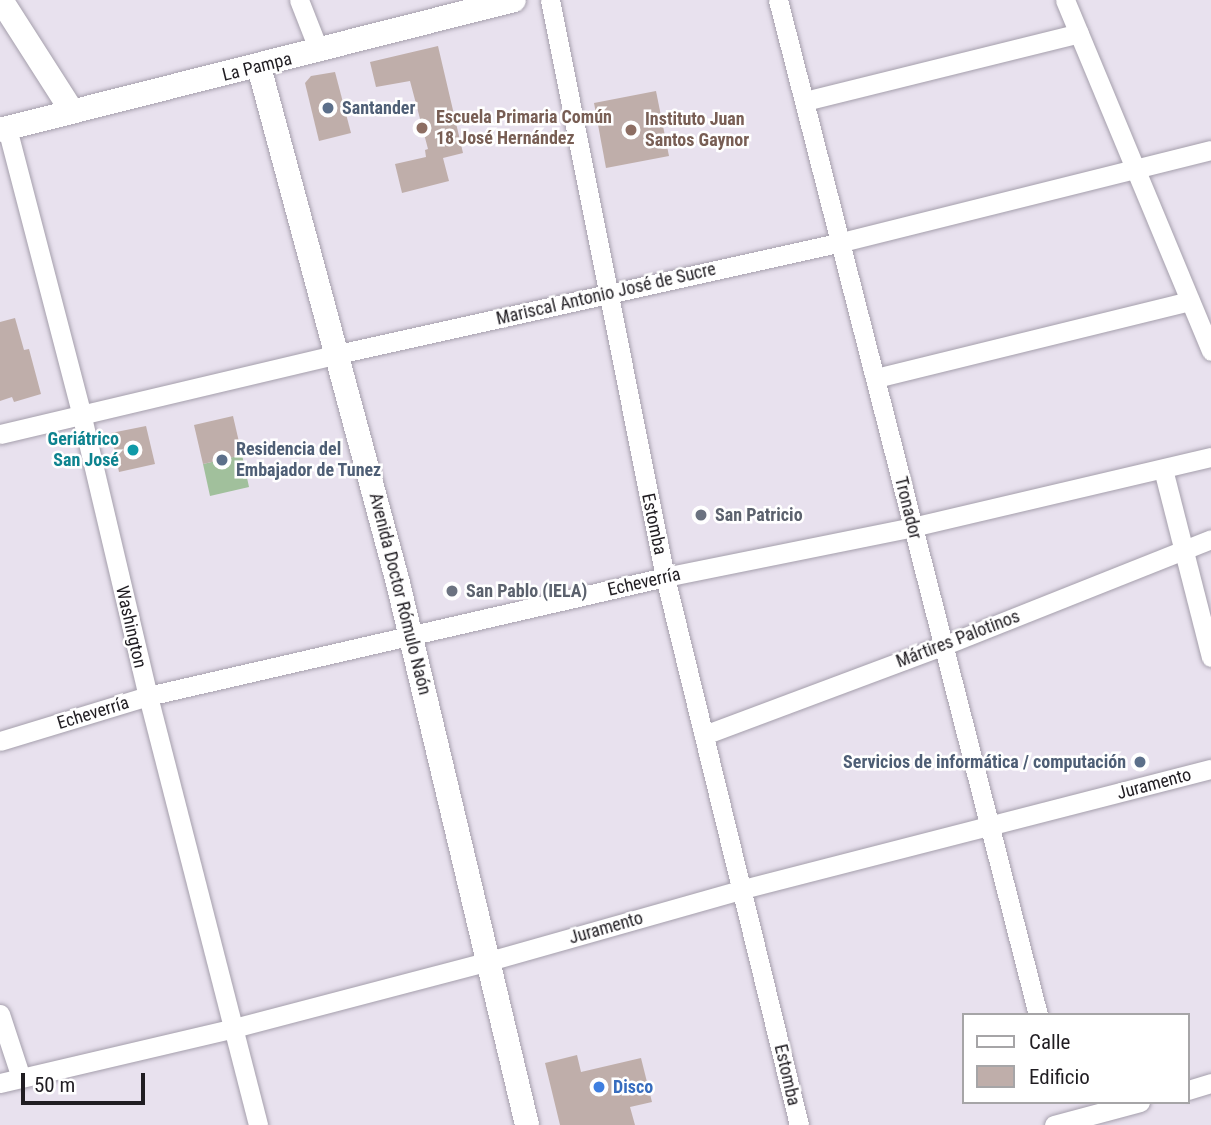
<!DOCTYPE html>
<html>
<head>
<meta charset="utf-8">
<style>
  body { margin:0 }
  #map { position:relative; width:1211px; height:1125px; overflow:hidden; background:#e8e1ee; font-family:"Roboto Condensed",sans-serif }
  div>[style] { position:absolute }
  .green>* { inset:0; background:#a1c09c }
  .building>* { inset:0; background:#bfaeaa }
  .roads { filter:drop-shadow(0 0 2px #a59fac) drop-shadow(0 0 2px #a59fac) }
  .minor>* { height:19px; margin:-9.5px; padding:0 9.5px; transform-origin:9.5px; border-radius:9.5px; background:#fff }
  .tertiary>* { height:24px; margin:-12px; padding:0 12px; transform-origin:12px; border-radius:12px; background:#fff }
  .dots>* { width:19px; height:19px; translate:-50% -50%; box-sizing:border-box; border:4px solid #fff; border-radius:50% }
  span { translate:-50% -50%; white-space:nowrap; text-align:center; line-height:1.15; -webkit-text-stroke:5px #fff; paint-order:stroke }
  .street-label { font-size:18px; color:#201d22 }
  .service-label { font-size:18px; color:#4e5e75; font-weight:700 }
  .left { translate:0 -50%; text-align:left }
  .right { translate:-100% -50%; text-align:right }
  .education-label { font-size:18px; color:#785e54; font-weight:700 }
  .culture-label { font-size:18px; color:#0d838f; font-weight:700 }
  .worship-label { font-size:18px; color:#5b616d; font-weight:700 }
  .shop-label { font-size:18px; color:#366cbe; font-weight:700 }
  .legend { position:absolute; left:962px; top:1013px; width:228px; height:91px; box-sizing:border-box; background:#fff; border:2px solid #a6a5a7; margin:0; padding:9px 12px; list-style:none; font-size:21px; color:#201d22 }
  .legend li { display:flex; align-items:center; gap:14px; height:35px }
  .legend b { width:35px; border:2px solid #a6a5a7 }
  .scale { position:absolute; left:21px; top:1073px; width:124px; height:32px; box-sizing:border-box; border:4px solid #201d22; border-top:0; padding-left:9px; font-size:21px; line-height:24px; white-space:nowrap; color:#201d22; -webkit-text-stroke:5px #fff; paint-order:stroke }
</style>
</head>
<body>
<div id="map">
  <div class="green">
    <i style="clip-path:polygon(242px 455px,249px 487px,210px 496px,203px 464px)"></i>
  </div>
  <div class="building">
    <i style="clip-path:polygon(438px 46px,463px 153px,443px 158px,449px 181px,402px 193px,395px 164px,426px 157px,425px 150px,428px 149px,410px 81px,376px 87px,370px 62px)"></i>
    <i style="clip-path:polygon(335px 72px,351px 133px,319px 141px,305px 83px,311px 76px)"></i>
    <i style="clip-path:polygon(656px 91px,669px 156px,606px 168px,594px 103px)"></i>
    <i style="clip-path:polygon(15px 318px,24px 350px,29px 349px,41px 394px,14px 402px,12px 397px,0 401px,0 322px)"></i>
    <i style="clip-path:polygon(233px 416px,242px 455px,203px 464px,194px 425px)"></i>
    <i style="clip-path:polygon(146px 426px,155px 464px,119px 472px,111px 433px)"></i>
    <i style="clip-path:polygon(577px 1055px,581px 1072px,641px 1058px,652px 1102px,630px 1107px,635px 1125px,560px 1125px,545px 1063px)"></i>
  </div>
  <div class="roads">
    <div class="minor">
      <i style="left:299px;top:0;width:55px;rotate:68.6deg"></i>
      <i style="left:550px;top:0;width:588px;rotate:78.73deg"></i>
      <i style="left:665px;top:577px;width:564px;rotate:76.26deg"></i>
      <i style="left:778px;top:0;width:1048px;rotate:75.63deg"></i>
      <i style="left:1065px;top:0;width:380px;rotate:67.4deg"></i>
      <i style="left:805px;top:101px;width:282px;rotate:-13.9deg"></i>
      <i style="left:7px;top:128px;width:294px;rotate:75.4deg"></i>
      <i style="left:81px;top:413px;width:291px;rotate:76.7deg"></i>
      <i style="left:148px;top:696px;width:443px;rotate:75.6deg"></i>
      <i style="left:876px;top:378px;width:323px;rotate:-13.8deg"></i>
      <i style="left:0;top:434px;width:347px;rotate:-13.3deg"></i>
      <i style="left:338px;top:354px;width:516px;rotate:-12.53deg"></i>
      <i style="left:842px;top:242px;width:380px;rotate:-14deg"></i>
      <i style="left:1163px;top:469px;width:194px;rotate:75.7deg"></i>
      <i style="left:704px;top:735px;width:257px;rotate:-20.5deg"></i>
      <i style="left:945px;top:645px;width:286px;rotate:-21.7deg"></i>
      <i style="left:0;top:741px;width:155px;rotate:-16.9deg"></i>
      <i style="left:148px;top:696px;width:531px;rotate:-12.96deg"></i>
      <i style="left:665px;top:577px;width:252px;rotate:-11.4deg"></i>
      <i style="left:912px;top:527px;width:307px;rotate:-13.2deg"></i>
      <i style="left:0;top:1014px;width:67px;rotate:71.8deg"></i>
      <i style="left:0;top:1083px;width:240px;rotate:-13.2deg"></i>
      <i style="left:234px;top:1028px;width:264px;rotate:-14.7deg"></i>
      <i style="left:489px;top:961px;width:264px;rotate:-15.8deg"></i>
      <i style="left:743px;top:889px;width:483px;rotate:-14.4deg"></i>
      <i style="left:1188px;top:1090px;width:24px;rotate:-17deg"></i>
      <i style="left:1054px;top:1125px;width:89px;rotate:-15deg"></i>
    </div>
    <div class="tertiary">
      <i style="left:1px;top:0;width:132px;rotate:57.4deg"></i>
      <i style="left:259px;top:67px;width:534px;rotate:74.92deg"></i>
      <i style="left:398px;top:583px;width:557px;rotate:76.61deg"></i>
      <i style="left:0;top:130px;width:530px;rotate:-14.19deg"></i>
    </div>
  </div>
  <div class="dots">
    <i style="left:328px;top:108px;background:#5c6f8a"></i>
    <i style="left:422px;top:128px;background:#8d6e63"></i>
    <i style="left:631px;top:130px;background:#8d6e63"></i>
    <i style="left:133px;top:450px;background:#0f9aa8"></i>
    <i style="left:222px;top:460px;background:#5c6f8a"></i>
    <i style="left:701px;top:515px;background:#6b7280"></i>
    <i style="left:452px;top:591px;background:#6b7280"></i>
    <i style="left:1140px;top:762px;background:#5c6f8a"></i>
    <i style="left:599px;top:1087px;background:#3f7fe0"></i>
  </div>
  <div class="street-label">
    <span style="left:257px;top:67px;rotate:-14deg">La Pampa</span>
    <span style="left:606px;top:294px;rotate:-13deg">Mariscal Antonio José de Sucre</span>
    <span style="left:908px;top:508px;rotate:76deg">Tronador</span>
    <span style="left:654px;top:524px;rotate:78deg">Estomba</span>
    <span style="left:644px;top:582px;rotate:-13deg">Echeverría</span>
    <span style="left:400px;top:594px;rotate:76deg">Avenida Doctor Rómulo Naón</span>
    <span style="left:131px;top:627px;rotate:77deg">Washington</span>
    <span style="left:958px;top:639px;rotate:-21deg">Mártires Palotinos</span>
    <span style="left:93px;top:713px;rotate:-17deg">Echeverría</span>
    <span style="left:1154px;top:784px;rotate:-15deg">Juramento</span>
    <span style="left:606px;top:928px;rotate:-16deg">Juramento</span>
    <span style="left:787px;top:1075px;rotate:77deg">Estomba</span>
  </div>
  <div class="service-label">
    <span class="left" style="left:342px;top:108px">Santander</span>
    <span class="left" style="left:236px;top:460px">Residencia del<br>Embajador de Tunez</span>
    <span class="right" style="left:1126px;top:762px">Servicios de informática / computación</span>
  </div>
  <div class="education-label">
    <span class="left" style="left:436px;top:128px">Escuela Primaria Común<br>18 José Hernández</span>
    <span class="left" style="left:645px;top:130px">Instituto Juan<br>Santos Gaynor</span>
  </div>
  <div class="culture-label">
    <span class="right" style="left:119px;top:450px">Geriátrico<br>San José</span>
  </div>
  <div class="worship-label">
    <span class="left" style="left:715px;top:515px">San Patricio</span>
    <span class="left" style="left:466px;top:591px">San Pablo (IELA)</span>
  </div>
  <div class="shop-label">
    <span class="left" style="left:613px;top:1087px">Disco</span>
  </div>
  <ul class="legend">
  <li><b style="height:9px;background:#fff"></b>Calle</li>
  <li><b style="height:19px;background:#bfaeaa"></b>Edificio</li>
  </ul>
  <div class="scale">50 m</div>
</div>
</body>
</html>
